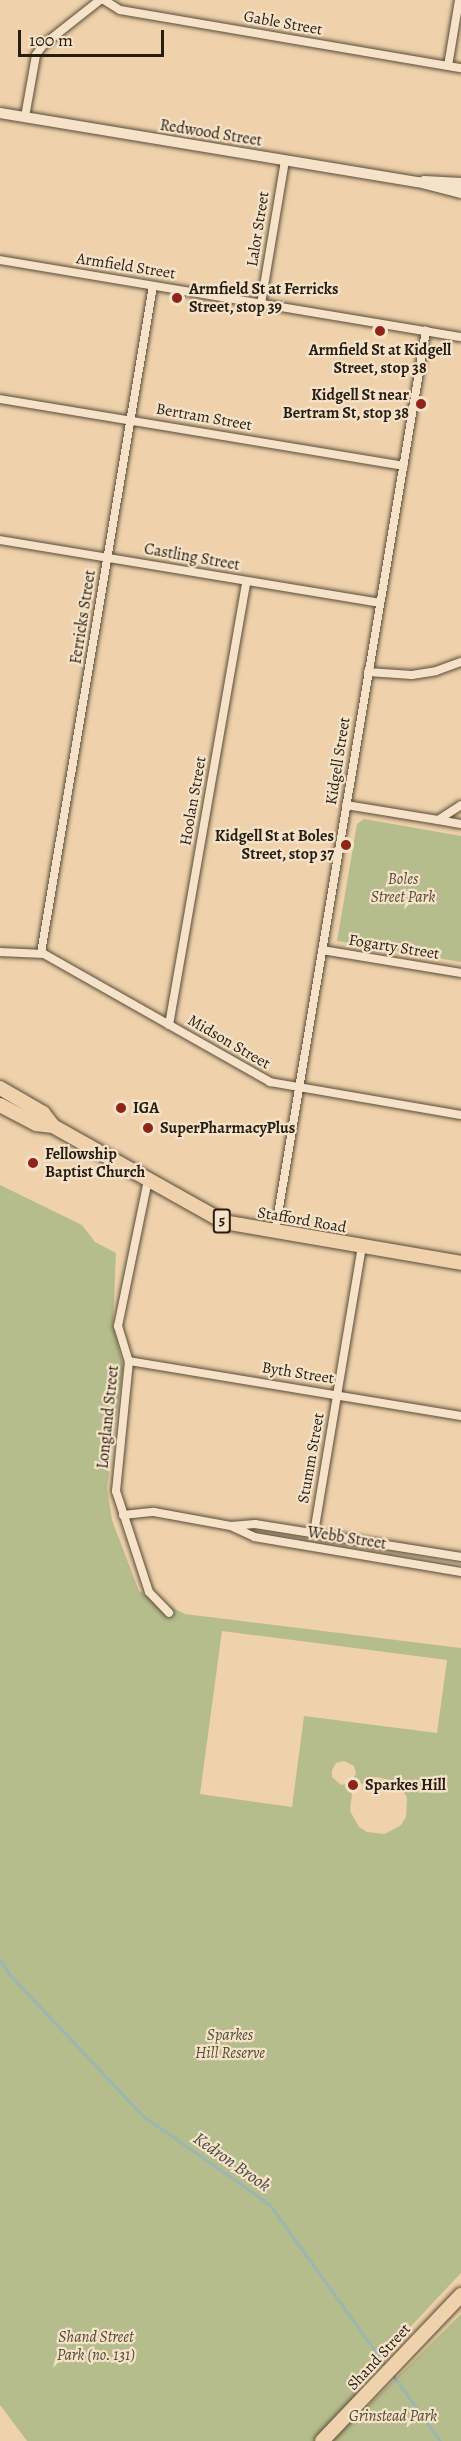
<!DOCTYPE html>
<html>
<head>
<meta charset="utf-8">
<style>
  body { margin:0 }
  #map { position:relative; width:461px; height:2441px; overflow:hidden; background:#efd2ab; font-family:Alegreya,serif }
  div>[style] { position:absolute }
  .green>* { inset:0; background:#b6bd8c }
  .stream>* { height:3px; margin:-1.5px; padding:0 1.5px; transform-origin:1.5px; border-radius:1.5px; background:#9cb6b1 }
  .roads { filter:drop-shadow(0 0 2px #584b39) drop-shadow(0 0 2px #584b39) }
  .minor>* { height:8px; margin:-4px; padding:0 4px; transform-origin:4px; border-radius:4px; background:#f5e2c8 }
  .tertiary>* { height:10px; margin:-5px; padding:0 5px; transform-origin:5px; border-radius:5px; background:#f5e2c8 }
  .primary>* { height:14px; margin:-7px; padding:0 7px; transform-origin:7px; border-radius:7px; background:#efd2ab }
  .trunk>* { height:14px; margin:-7px; padding:0 7px; transform-origin:7px; border-radius:7px; background:#efd2ab }
  .dots>* { width:16px; height:16px; translate:-50% -50%; box-sizing:border-box; border:3px solid #f5e2c8; border-radius:50% }
  span { translate:-50% -50%; white-space:nowrap; text-align:center; line-height:1.15; -webkit-text-stroke:4.5px #f5e2c8; paint-order:stroke }
  .shield-label span { padding:2px 4px; background:#f5e2c8; border:2px solid; border-radius:4px; -webkit-text-stroke-width:0 }
  .shield-label { font-size:15px; color:#261e13; font-weight:700 }
  .street-label { font-size:16px; color:#261e13 }
  .poi-label { font-size:16px; color:#261e13; font-weight:700 }
  .left { translate:0 -50%; text-align:left }
  .right { translate:-100% -50%; text-align:right }
  .park-label { font-size:16px; color:#514e37; font-style:italic }
  .water-label { font-size:18px; color:#494c42; font-style:italic }
  .scale { position:absolute; left:18px; top:30px; width:146px; height:27px; box-sizing:border-box; border:3px solid #261e13; border-top:0; padding-left:8px; font-size:18px; line-height:21px; white-space:nowrap; color:#261e13; -webkit-text-stroke:4px #f5e2c8; paint-order:stroke }
</style>
</head>
<body>
<div id="map">
  <div class="green">
    <i style="clip-path:polygon(364px 819px,461px 836px,461px 962px,337px 941px,357px 824px)"></i>
    <i style="clip-path:polygon(evenodd,0 1185px,82px 1225px,95px 1242px,116px 1253px,113px 1325px,123px 1367px,107px 1488px,112px 1520px,139px 1591px,185px 1614px,461px 1648px,461px 2273px,352px 2389px,368px 2406px,461px 2314px,461px 2441px,27px 2441px,0 2405px,0 1185px,222px 1631px,447px 1660px,437px 1733px,304px 1716px,292px 1807px,200px 1794px,222px 1631px,0 1185px,344px 1761px,354px 1766px,356px 1774px,349px 1783px,341px 1785px,332px 1777px,332px 1770px,336px 1763px,344px 1761px,0 1185px,376px 1777px,395px 1781px,407px 1797px,406px 1817px,401px 1825px,385px 1834px,367px 1832px,359px 1827px,350px 1811px,352px 1793px,358px 1786px,376px 1777px)"></i>
  </div>
  <div class="stream">
    <i style="left:0;top:1960px;width:18px;rotate:56deg"></i>
    <i style="left:10px;top:1975px;width:194px;rotate:46.7deg"></i>
    <i style="left:143px;top:2116px;width:154px;rotate:34.9deg"></i>
    <i style="left:269px;top:2204px;width:200px;rotate:54.2deg"></i>
    <i style="left:392px;top:2374px;width:82px;rotate:54.4deg"></i>
  </div>
  <div class="roads">
    <div class="minor">
      <i style="left:104px;top:0;width:19px;rotate:32deg"></i>
      <i style="left:120px;top:10px;width:346px;rotate:9.7deg"></i>
      <i style="left:448px;top:66px;width:67px;rotate:-80.5deg"></i>
      <i style="left:25px;top:117px;width:63px;rotate:-79.9deg"></i>
      <i style="left:36px;top:55px;width:12px;rotate:-55deg"></i>
      <i style="left:43px;top:45px;width:73px;rotate:-38.3deg"></i>
      <i style="left:0;top:260px;width:467px;rotate:9.5deg"></i>
      <i style="left:261px;top:304px;width:146px;rotate:-80.5deg"></i>
      <i style="left:0;top:399px;width:409px;rotate:9.4deg"></i>
      <i style="left:0;top:540px;width:385px;rotate:9.4deg"></i>
      <i style="left:368px;top:672px;width:44px;rotate:3.9deg"></i>
      <i style="left:412px;top:675px;width:24px;rotate:-9deg"></i>
      <i style="left:436px;top:671px;width:27px;rotate:-20deg"></i>
      <i style="left:346px;top:805px;width:93px;rotate:9.3deg"></i>
      <i style="left:438px;top:820px;width:27px;rotate:-33deg"></i>
      <i style="left:438px;top:820px;width:23px;rotate:10deg"></i>
      <i style="left:322px;top:950px;width:141px;rotate:9.4deg"></i>
      <i style="left:0;top:952px;width:44px;rotate:2.6deg"></i>
      <i style="left:44px;top:954px;width:260px;rotate:29.5deg"></i>
      <i style="left:270px;top:1082px;width:194px;rotate:9.8deg"></i>
      <i style="left:41px;top:953px;width:676px;rotate:-80.47deg"></i>
      <i style="left:169px;top:1025px;width:450px;rotate:-80.1deg"></i>
      <i style="left:148px;top:1180px;width:149px;rotate:101.6deg"></i>
      <i style="left:118px;top:1326px;width:37px;rotate:73deg"></i>
      <i style="left:129px;top:1361px;width:131px;rotate:95.7deg"></i>
      <i style="left:116px;top:1491px;width:106px;rotate:71.9deg"></i>
      <i style="left:149px;top:1592px;width:29px;rotate:46deg"></i>
      <i style="left:275px;top:1232px;width:914px;rotate:-80.49deg"></i>
      <i style="left:129px;top:1361px;width:337px;rotate:9.4deg"></i>
      <i style="left:123px;top:1515px;width:31px;rotate:-6deg"></i>
      <i style="left:154px;top:1512px;width:78px;rotate:10.3deg"></i>
      <i style="left:231px;top:1526px;width:24px;rotate:-5deg"></i>
      <i style="left:255px;top:1524px;width:209px;rotate:9.1deg"></i>
      <i style="left:233px;top:1527px;width:23px;rotate:25deg"></i>
      <i style="left:254px;top:1537px;width:210px;rotate:9.6deg"></i>
      <i style="left:314px;top:1533px;width:290px;rotate:-80.5deg"></i>
    </div>
    <div class="tertiary">
      <i style="left:0;top:113px;width:424px;rotate:9.4deg"></i>
      <i style="left:418px;top:182px;width:44px;rotate:14.3deg"></i>
      <i style="left:424px;top:181px;width:37px;rotate:3deg"></i>
    </div>
    <div class="primary">
      <i style="left:322px;top:2441px;width:202px;rotate:-46.4deg"></i>
    </div>
    <div class="trunk">
      <i style="left:0;top:1088px;width:50px;rotate:30.2deg"></i>
      <i style="left:43px;top:1113px;width:16px;rotate:52deg"></i>
      <i style="left:0;top:1105px;width:41px;rotate:27.8deg"></i>
      <i style="left:36px;top:1124px;width:17px;rotate:7deg"></i>
      <i style="left:53px;top:1126px;width:196px;rotate:29.3deg"></i>
      <i style="left:224px;top:1222px;width:241px;rotate:9.8deg"></i>
    </div>
  </div>
  <div class="dots">
    <i style="left:177px;top:298px;background:#8f2418"></i>
    <i style="left:380px;top:331px;background:#8f2418"></i>
    <i style="left:421px;top:404px;background:#8f2418"></i>
    <i style="left:346px;top:845px;background:#8f2418"></i>
    <i style="left:121px;top:1108px;background:#8f2418"></i>
    <i style="left:148px;top:1128px;background:#8f2418"></i>
    <i style="left:33px;top:1163px;background:#8f2418"></i>
    <i style="left:353px;top:1785px;background:#8f2418"></i>
  </div>
  <div class="shield-label">
    <span style="left:222px;top:1221px">5</span>
  </div>
  <div class="street-label">
    <span style="left:283px;top:23px;rotate:10deg">Gable Street</span>
    <span style="left:211px;top:133px;rotate:9deg">Redwood Street</span>
    <span style="left:258px;top:229px;rotate:-81deg">Lalor Street</span>
    <span style="left:126px;top:266px;rotate:9deg">Armfield Street</span>
    <span style="left:204px;top:417px;rotate:10deg">Bertram Street</span>
    <span style="left:192px;top:557px;rotate:10deg">Castling Street</span>
    <span style="left:83px;top:617px;rotate:-81deg">Ferricks Street</span>
    <span style="left:338px;top:761px;rotate:-81deg">Kidgell Street</span>
    <span style="left:193px;top:801px;rotate:-80deg">Hoolan Street</span>
    <span style="left:394px;top:947px;rotate:9deg">Fogarty Street</span>
    <span style="left:229px;top:1042px;rotate:30deg">Midson Street</span>
    <span style="left:302px;top:1220px;rotate:10deg">Stafford Road</span>
    <span style="left:298px;top:1373px;rotate:9deg">Byth Street</span>
    <span style="left:108px;top:1417px;rotate:-84deg">Longland Street</span>
    <span style="left:311px;top:1458px;rotate:-80deg">Stumm Street</span>
    <span style="left:347px;top:1538px;rotate:9deg">Webb Street</span>
    <span style="left:379px;top:2357px;rotate:-47deg">Shand Street</span>
  </div>
  <div class="poi-label">
    <span class="left" style="left:189px;top:298px">Armfield St at Ferricks<br>Street, stop 39</span>
    <span style="left:380px;top:359px">Armfield St at Kidgell<br>Street, stop 38</span>
    <span class="right" style="left:409px;top:404px">Kidgell St near<br>Bertram St, stop 38</span>
    <span class="right" style="left:334px;top:845px">Kidgell St at Boles<br>Street, stop 37</span>
    <span class="left" style="left:133px;top:1108px">IGA</span>
    <span class="left" style="left:160px;top:1128px">SuperPharmacyPlus</span>
    <span class="left" style="left:45px;top:1163px">Fellowship<br>Baptist Church</span>
    <span class="left" style="left:365px;top:1785px">Sparkes Hill</span>
  </div>
  <div class="park-label">
    <span style="left:403px;top:888px">Boles<br>Street Park</span>
    <span style="left:230px;top:2044px">Sparkes<br>Hill Reserve</span>
    <span style="left:96px;top:2346px">Shand Street<br>Park (no. 131)</span>
    <span style="left:393px;top:2416px">Grinstead Park</span>
  </div>
  <div class="water-label">
    <span style="left:232px;top:2162px;rotate:35deg">Kedron Brook</span>
  </div>
  <div class="scale">100 m</div>
</div>
</body>
</html>
